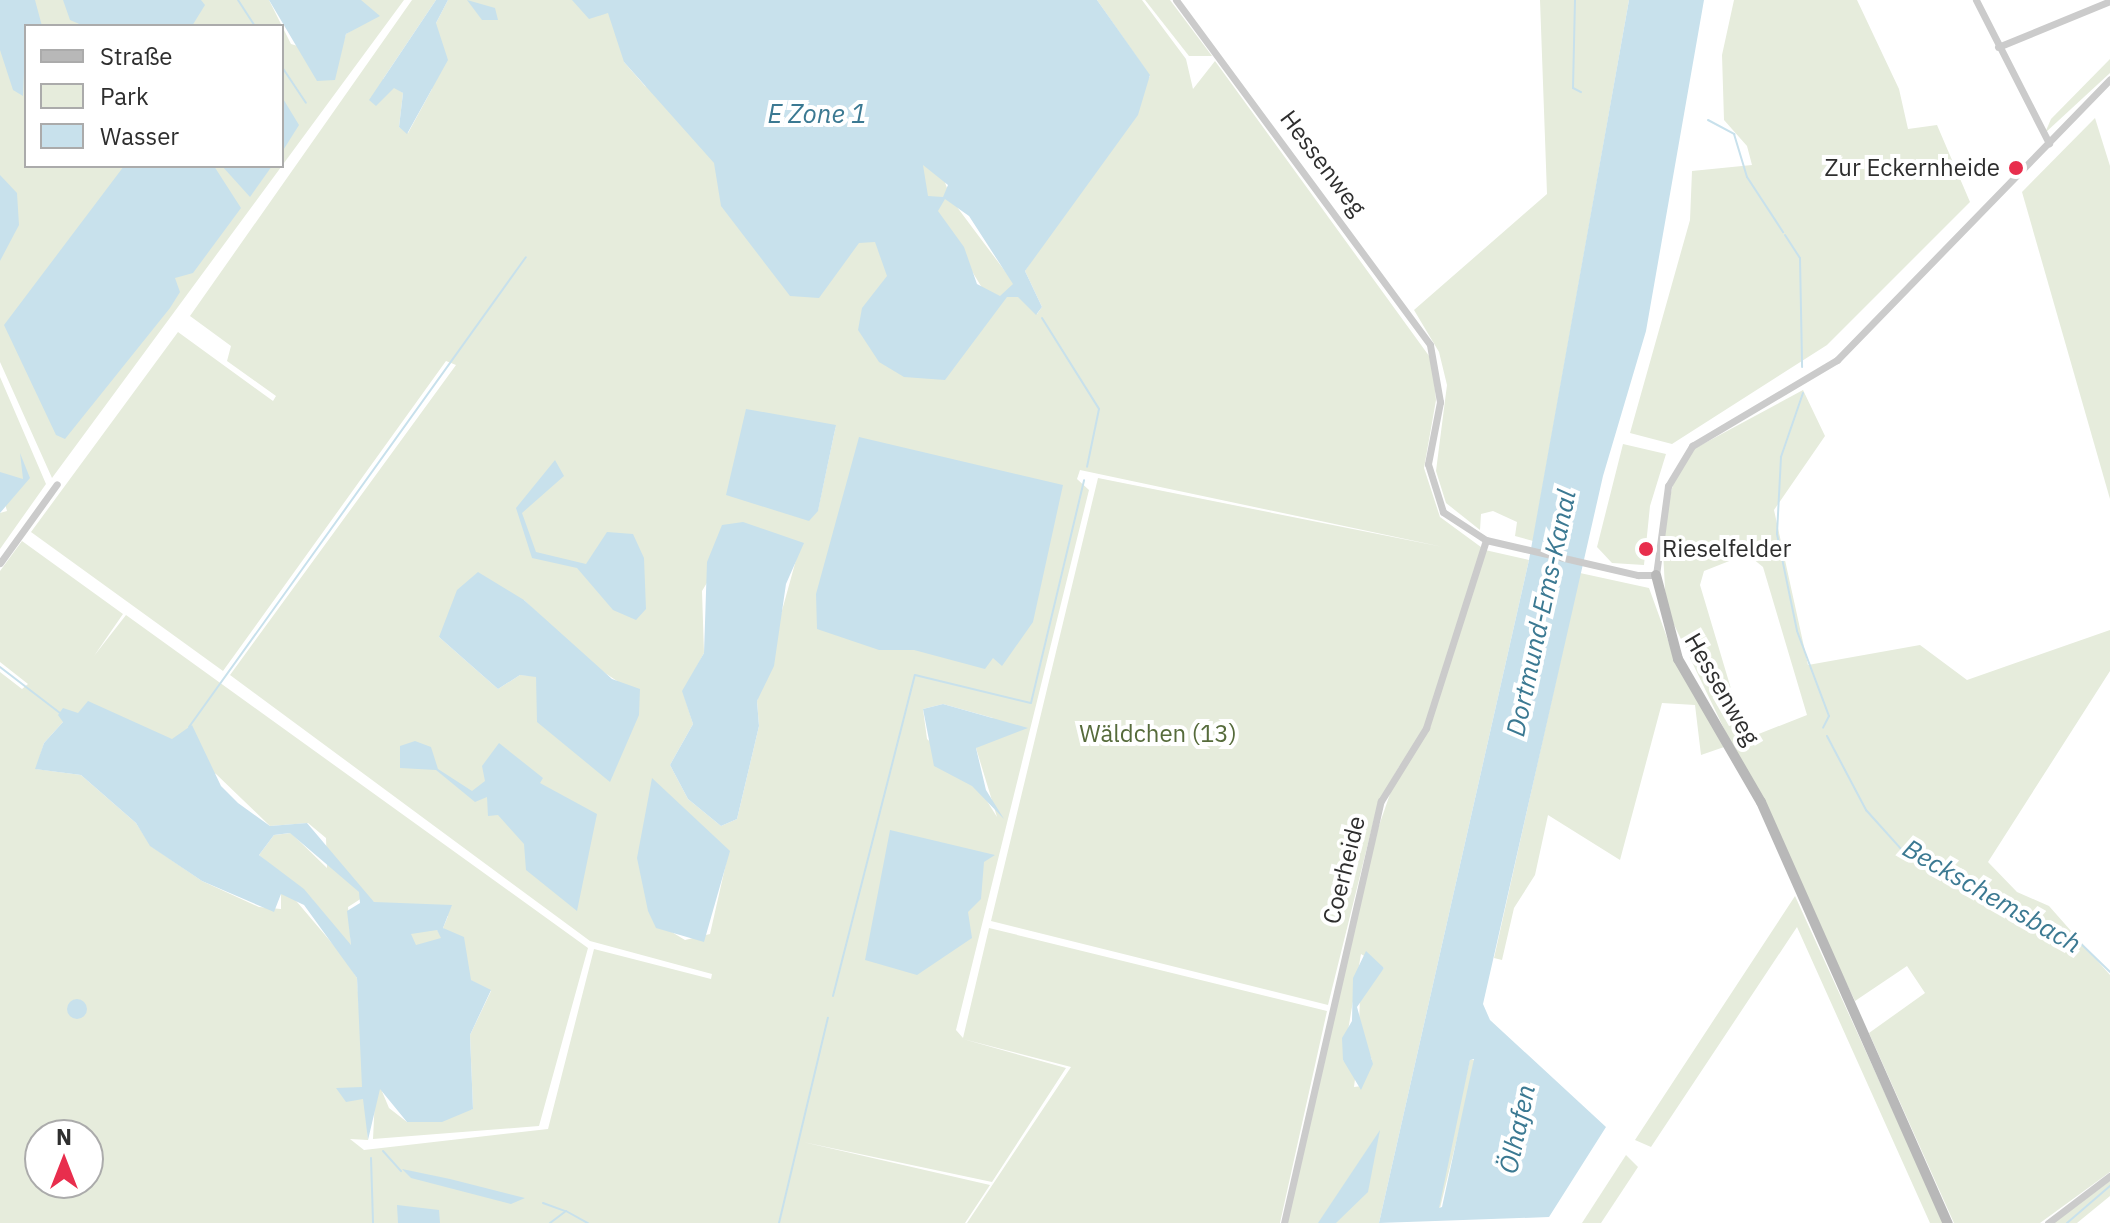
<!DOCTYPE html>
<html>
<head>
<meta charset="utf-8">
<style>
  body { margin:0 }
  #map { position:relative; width:2110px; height:1223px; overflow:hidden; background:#fff; font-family:"IBM Plex Sans",sans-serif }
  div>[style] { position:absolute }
  .green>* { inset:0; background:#e6ecdc }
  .water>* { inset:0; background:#c8e1ec }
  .round { border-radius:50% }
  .stream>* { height:2px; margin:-1px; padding:0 1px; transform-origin:1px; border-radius:1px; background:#c8e1ec }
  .street>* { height:7px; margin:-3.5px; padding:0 3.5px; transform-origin:3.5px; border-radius:3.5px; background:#cbcbcb }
  .secondary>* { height:10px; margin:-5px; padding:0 5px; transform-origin:5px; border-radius:5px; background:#b8b8b8 }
  .dots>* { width:22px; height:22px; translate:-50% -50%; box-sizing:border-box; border:4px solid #fff; border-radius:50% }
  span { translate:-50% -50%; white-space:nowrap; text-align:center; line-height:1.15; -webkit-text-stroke:8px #fff; paint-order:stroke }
  .street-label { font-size:24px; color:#2e2e2e }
  .poi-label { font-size:24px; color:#2e2e2e }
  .right { translate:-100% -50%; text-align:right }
  .left { translate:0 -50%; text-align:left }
  .park-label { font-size:24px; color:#566b3b }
  .water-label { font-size:26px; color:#3b7992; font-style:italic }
  .legend { position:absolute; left:24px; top:24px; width:260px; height:144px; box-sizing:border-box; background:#fff; border:2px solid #ababab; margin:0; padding:10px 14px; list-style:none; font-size:24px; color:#2e2e2e }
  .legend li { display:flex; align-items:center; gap:16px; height:40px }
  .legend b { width:40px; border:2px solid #ababab }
  .north { position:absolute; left:24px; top:1119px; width:80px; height:80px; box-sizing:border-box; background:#fff; border:2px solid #ababab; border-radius:50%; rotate:0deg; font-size:22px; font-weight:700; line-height:32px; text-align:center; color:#2e2e2e }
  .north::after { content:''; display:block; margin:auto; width:28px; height:36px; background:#e82e4d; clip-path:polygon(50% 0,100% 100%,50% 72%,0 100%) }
</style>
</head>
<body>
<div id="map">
  <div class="green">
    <i style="clip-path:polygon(evenodd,0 0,269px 0,291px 44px,338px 58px,346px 34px,363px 23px,354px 0,404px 0,52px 478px,0 362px,0 0,26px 26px,282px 26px,282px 166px,26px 166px,26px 26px)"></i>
    <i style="clip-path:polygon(evenodd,412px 0,436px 0,383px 79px,403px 93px,399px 127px,408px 133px,432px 89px,436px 23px,448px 0,626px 0,624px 62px,645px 86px,984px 291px,923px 191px,917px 159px,943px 177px,951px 199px,1037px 314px,1042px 307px,1025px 271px,1150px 76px,1097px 0,1142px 0,1186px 59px,1193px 89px,1215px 61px,1432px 360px,1436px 400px,1424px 468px,1440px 517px,1485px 550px,1529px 560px,1379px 1223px,1287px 1223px,1373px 843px,1400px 765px,1378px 803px,1328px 1005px,991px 921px,1098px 478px,1443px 547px,1080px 470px,1077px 479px,1089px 490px,956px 1030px,963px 1038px,989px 928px,1327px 1011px,1280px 1223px,967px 1223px,1071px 1067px,963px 1039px,1066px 1068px,992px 1182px,803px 1142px,990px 1185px,965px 1223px,0 1223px,0 672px,22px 689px,28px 684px,0 662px,0 571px,22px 541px,123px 614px,94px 656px,126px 615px,588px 948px,539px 1126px,373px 1139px,376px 1077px,389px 1108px,407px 1122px,473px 1109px,470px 1035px,491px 991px,468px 979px,463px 945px,443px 928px,448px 916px,407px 913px,362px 898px,348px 907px,351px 945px,340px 940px,312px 899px,259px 855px,274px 835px,291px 833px,327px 868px,326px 838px,308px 823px,270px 826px,216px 774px,163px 748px,171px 739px,82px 713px,63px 722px,44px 743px,36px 769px,81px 775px,136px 823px,151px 846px,202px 881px,259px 907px,281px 909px,281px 893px,292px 896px,342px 955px,357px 978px,368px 1140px,350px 1139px,364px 1150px,548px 1129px,594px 949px,711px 979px,712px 974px,590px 941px,230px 675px,456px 365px,446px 361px,223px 671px,31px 532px,178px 332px,273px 401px,276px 396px,227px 361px,231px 346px,190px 316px,412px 0,836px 425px,818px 510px,808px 521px,836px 425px,412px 0,743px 523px,799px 549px,757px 701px,759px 726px,737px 819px,721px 826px,688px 799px,670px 765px,693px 724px,683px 692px,704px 653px,702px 591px,743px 523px,412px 0,524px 600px,590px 663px,626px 687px,541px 713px,536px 676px,520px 675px,498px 689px,439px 637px,524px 600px,412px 0,943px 704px,993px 718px,976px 748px,997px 817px,977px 785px,927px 739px,923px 709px,943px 704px,412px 0,727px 859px,710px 934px,685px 940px,670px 931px,727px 859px,412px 0,1361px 954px,1384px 968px,1360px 994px,1359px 1027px,1372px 1060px,1362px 1086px,1354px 1087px,1356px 1071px,1343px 1060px,1361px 954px,412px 0,40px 1135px,88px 1135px,88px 1183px,40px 1183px,40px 1135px)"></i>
    <i style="clip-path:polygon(1145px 0,1170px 0,1212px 56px,1189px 56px)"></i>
    <i style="clip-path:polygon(1540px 0,1629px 0,1533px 541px,1515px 536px,1517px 522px,1493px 511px,1481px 514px,1480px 530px,1446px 503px,1436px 471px,1447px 385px,1439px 352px,1414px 310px,1547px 194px)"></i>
    <i style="clip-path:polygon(1734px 0,1857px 0,1899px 89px,1908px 129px,1937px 125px,1970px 202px,1827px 345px,1672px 444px,1630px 433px,1690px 220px,1692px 171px,1752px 165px,1747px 146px,1724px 120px,1722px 55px)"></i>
    <i style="clip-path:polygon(2110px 59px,2110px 73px,2045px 133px,2051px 119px)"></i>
    <i style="clip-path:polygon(2095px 118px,2110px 166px,2110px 499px,2022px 192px)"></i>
    <i style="clip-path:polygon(0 377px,46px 484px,0 549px,0 513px,7px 511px,0 486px)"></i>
    <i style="clip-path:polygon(evenodd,1803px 390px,1825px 436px,1774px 510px,1808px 665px,1920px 645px,1967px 680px,2110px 630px,2110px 671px,1988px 862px,2017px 892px,2049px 906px,2110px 975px,2110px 1172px,2040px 1223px,1954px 1223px,1869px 1033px,1925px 993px,1907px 966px,1855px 1001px,1666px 608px,1662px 532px,1676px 471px,1690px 451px,1803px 390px,1747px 554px,1763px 567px,1807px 715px,1746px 739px,1700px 585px,1704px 571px,1747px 554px)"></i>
    <i style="clip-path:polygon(1623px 444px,1666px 454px,1650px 506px,1644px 565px,1612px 563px,1597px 547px)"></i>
    <i style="clip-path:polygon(1580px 573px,1649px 588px,1677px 665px,1727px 746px,1701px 755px,1695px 705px,1662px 703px,1620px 860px,1548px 815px,1535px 875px,1514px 908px,1502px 960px,1494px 958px)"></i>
    <i style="clip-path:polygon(1795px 896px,1944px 1223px,1930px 1223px,1797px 927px,1651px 1147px,1635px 1140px)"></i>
    <i style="clip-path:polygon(434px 925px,443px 939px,415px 948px,409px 932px)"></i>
    <i style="clip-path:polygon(1470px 1059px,1476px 1061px,1440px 1208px,1437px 1206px)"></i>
    <i style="clip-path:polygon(1626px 1155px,1638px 1167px,1601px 1223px,1582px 1223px)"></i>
    <i style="clip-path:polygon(2110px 1181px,2110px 1196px,2077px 1223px,2053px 1223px)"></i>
  </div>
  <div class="water">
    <i style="clip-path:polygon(0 0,35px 0,42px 26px,26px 26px,23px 96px,13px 90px,0 50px)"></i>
    <i style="clip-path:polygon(63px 0,201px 0,205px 5px,192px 26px,84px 26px,70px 20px)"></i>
    <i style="clip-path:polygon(269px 0,361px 0,380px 16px,346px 34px,335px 80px,317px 81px)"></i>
    <i style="clip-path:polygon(436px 0,448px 0,436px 23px,448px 60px,407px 134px,399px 127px,403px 93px,394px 88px,376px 106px,369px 100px)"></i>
    <i style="clip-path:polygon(467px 0,495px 8px,498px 20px,482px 20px)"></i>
    <i style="clip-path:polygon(evenodd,572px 0,1097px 0,1150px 75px,1138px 115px,1025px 271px,1042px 307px,1036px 315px,1018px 297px,1007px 297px,945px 380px,904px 377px,879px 362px,858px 330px,862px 308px,887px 276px,875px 242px,859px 243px,819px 298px,790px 296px,721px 206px,714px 163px,624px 62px,608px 13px,589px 19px,572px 0,923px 165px,948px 185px,943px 197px,928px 196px,923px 165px,572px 0,945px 199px,969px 216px,1013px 284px,1000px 296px,977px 284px,964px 247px,938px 211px,945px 199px)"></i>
    <i style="clip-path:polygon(evenodd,1629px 0,1704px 0,1646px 331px,1603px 476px,1483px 1004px,1490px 1020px,1606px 1127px,1549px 1217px,1379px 1223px,1529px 560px,1629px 0,1474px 1059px,1442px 1207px,1439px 1208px,1470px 1060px,1474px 1059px)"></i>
    <i style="clip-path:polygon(282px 97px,299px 125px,282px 152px)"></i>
    <i style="clip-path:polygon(124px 166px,214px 166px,241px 208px,193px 273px,175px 278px,180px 292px,170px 308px,65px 439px,56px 435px,4px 325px)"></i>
    <i style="clip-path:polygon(222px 166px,272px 166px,250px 197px)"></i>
    <i style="clip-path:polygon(0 175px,17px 193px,19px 225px,0 261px)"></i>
    <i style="clip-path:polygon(746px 409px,836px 425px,818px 511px,809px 521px,726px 495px)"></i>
    <i style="clip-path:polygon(859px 437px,1063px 485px,1033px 622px,1002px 666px,993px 658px,985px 669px,914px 650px,879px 650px,817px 629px,816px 594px)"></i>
    <i style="clip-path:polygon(20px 453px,30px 478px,0 513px,0 472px,23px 479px)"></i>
    <i style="clip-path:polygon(555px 460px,564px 476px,522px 513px,536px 552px,586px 564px,607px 532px,633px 534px,644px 558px,646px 609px,636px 620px,613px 610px,577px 568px,532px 558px,516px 508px)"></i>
    <i style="clip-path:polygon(743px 522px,804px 543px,786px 584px,774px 666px,757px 701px,759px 726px,737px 819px,721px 826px,688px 799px,670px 765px,693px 724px,682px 691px,704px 653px,707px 562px,722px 525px)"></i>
    <i style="clip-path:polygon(478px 572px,524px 600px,612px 679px,640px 689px,639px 715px,610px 782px,537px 722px,536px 677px,520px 675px,498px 689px,439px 637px,457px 590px)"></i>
    <i style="clip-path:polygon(evenodd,88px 701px,172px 739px,192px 725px,221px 786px,238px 803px,270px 826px,307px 823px,374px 902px,452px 905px,443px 928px,464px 937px,471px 980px,491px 990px,470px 1035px,473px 1109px,442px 1122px,407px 1122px,380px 1089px,368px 1140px,363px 1099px,346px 1102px,336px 1088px,362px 1087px,357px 978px,304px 905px,281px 894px,274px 912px,202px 881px,150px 846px,136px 823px,81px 775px,35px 769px,44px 743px,63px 722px,58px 715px,63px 708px,78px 713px,88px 701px,290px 833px,359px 892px,360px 903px,347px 911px,351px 945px,304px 889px,259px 855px,274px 835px,290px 833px,88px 701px,437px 930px,441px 938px,416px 945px,411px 934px,437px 930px)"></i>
    <i style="clip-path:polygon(943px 704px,1028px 728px,976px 748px,986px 790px,1004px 819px,972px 786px,934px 766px,923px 709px)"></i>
    <i style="clip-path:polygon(415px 741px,431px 747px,438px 769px,472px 791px,485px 781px,482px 766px,499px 743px,543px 778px,540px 783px,597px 814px,577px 911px,526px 870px,524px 844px,498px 815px,488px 816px,487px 797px,475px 802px,436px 770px,400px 768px,400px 746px)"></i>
    <i style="clip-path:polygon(652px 778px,730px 851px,704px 942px,656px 928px,648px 911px,637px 858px)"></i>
    <i style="clip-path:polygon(890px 830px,995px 855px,984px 862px,981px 899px,968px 912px,972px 938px,917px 975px,865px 960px)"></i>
    <i style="clip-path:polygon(1366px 951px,1384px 968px,1357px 1007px,1373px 1064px,1361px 1090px,1343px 1060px,1342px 1038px,1352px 1021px,1353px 978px)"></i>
    <i class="round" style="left:67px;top:999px;width:20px;height:20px"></i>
    <i style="clip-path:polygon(1380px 1130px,1368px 1192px,1336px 1223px,1318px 1223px)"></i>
    <i style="clip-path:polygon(402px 1169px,450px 1179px,525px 1198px,511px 1204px,411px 1178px)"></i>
    <i style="clip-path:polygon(397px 1205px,439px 1210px,440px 1223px,398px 1223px)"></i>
  </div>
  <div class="stream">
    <i style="left:238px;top:0;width:31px;rotate:57deg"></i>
    <i style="left:1575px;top:0;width:88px;rotate:91.3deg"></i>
    <i style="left:1573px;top:88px;width:9px;rotate:27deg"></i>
    <i style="left:282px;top:67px;width:43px;rotate:56.3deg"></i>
    <i style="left:1708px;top:120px;width:30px;rotate:28deg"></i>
    <i style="left:1734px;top:134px;width:45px;rotate:73.2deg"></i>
    <i style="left:1747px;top:177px;width:66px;rotate:56.8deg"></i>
    <i style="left:1785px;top:235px;width:27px;rotate:57deg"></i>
    <i style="left:1800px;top:258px;width:109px;rotate:88.9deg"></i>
    <i style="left:1042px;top:318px;width:107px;rotate:57.9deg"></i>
    <i style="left:1099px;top:409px;width:59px;rotate:101.7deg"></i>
    <i style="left:1803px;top:393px;width:68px;rotate:109deg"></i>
    <i style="left:1781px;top:457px;width:77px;rotate:93deg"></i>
    <i style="left:1777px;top:534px;width:99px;rotate:78.3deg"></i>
    <i style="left:1797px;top:631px;width:91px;rotate:69.4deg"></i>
    <i style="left:1829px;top:716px;width:13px;rotate:117deg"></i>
    <i style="left:0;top:667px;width:76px;rotate:37.5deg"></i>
    <i style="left:189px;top:727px;width:578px;rotate:-54.36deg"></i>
    <i style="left:1827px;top:736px;width:84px;rotate:62.2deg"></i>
    <i style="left:1866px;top:810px;width:54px;rotate:48deg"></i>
    <i style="left:1902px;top:850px;width:193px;rotate:26.8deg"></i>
    <i style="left:2074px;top:937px;width:50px;rotate:44.2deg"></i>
    <i style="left:833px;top:996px;width:331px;rotate:-75.7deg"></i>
    <i style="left:915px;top:675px;width:119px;rotate:13.6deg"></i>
    <i style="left:1031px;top:703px;width:229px;rotate:-76.6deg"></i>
    <i style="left:383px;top:1151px;width:27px;rotate:48deg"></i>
    <i style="left:371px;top:1158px;width:65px;rotate:88.2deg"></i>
    <i style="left:543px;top:1203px;width:23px;rotate:20deg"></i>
    <i style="left:550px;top:1223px;width:20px;rotate:-37deg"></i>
    <i style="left:566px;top:1211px;width:25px;rotate:29deg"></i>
    <i style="left:779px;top:1223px;width:211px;rotate:-76.6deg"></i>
    <i style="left:2067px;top:1223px;width:57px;rotate:-40.7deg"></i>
  </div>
  <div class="street">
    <i style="left:1176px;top:0;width:428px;rotate:53.6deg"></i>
    <i style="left:1430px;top:345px;width:58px;rotate:80deg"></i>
    <i style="left:1440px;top:402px;width:63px;rotate:101deg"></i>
    <i style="left:1428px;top:464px;width:50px;rotate:72.6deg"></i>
    <i style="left:1443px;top:512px;width:51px;rotate:33.1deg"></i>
    <i style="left:1486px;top:540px;width:156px;rotate:13deg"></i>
    <i style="left:1638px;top:575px;width:18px"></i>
    <i style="left:1656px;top:575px;width:90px;rotate:-82.3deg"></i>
    <i style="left:1668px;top:486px;width:47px;rotate:-59deg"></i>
    <i style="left:1692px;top:446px;width:169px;rotate:-30.7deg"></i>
    <i style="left:1837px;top:360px;width:392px;rotate:-45.8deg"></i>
    <i style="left:1976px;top:0;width:161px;rotate:63deg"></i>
    <i style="left:1998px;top:47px;width:121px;rotate:-22.3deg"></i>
    <i style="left:0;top:563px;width:97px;rotate:-54.2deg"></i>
    <i style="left:1284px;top:1223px;width:433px;rotate:-77.1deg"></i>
    <i style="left:1381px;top:801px;width:86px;rotate:-58.3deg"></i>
    <i style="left:1426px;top:728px;width:197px;rotate:-72.3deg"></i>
    <i style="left:2048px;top:1223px;width:78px;rotate:-37.2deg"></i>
  </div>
  <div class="secondary">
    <i style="left:1656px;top:575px;width:87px;rotate:75.3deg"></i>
    <i style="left:1678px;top:659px;width:165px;rotate:59.9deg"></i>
    <i style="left:1761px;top:802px;width:461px;rotate:66.1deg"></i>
  </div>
  <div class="dots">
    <i style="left:2016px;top:168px;background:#e82e4d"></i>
    <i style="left:1646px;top:549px;background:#e82e4d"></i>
  </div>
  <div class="street-label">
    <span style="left:1323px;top:163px;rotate:53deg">Hessenweg</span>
    <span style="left:1722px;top:689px;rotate:60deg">Hessenweg</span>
    <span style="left:1344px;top:870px;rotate:-76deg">Coerheide</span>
  </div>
  <div class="poi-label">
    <span class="right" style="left:2000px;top:168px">Zur Eckernheide</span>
    <span class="left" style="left:1662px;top:549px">Rieselfelder</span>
  </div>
  <div class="park-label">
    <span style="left:1158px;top:734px">Wäldchen (13)</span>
  </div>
  <div class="water-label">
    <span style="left:817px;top:114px">E Zone 1</span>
    <span style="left:1541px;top:613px;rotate:-78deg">Dortmund-Ems-Kanal</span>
    <span style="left:1992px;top:896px;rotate:30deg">Beckschemsbach</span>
    <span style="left:1517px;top:1129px;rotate:-78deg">Ölhafen</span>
  </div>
  <ul class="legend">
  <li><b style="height:10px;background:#b8b8b8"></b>Straße</li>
  <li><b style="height:22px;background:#e6ecdc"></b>Park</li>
  <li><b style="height:22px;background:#c8e1ec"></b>Wasser</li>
  </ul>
  <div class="north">N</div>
</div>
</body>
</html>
